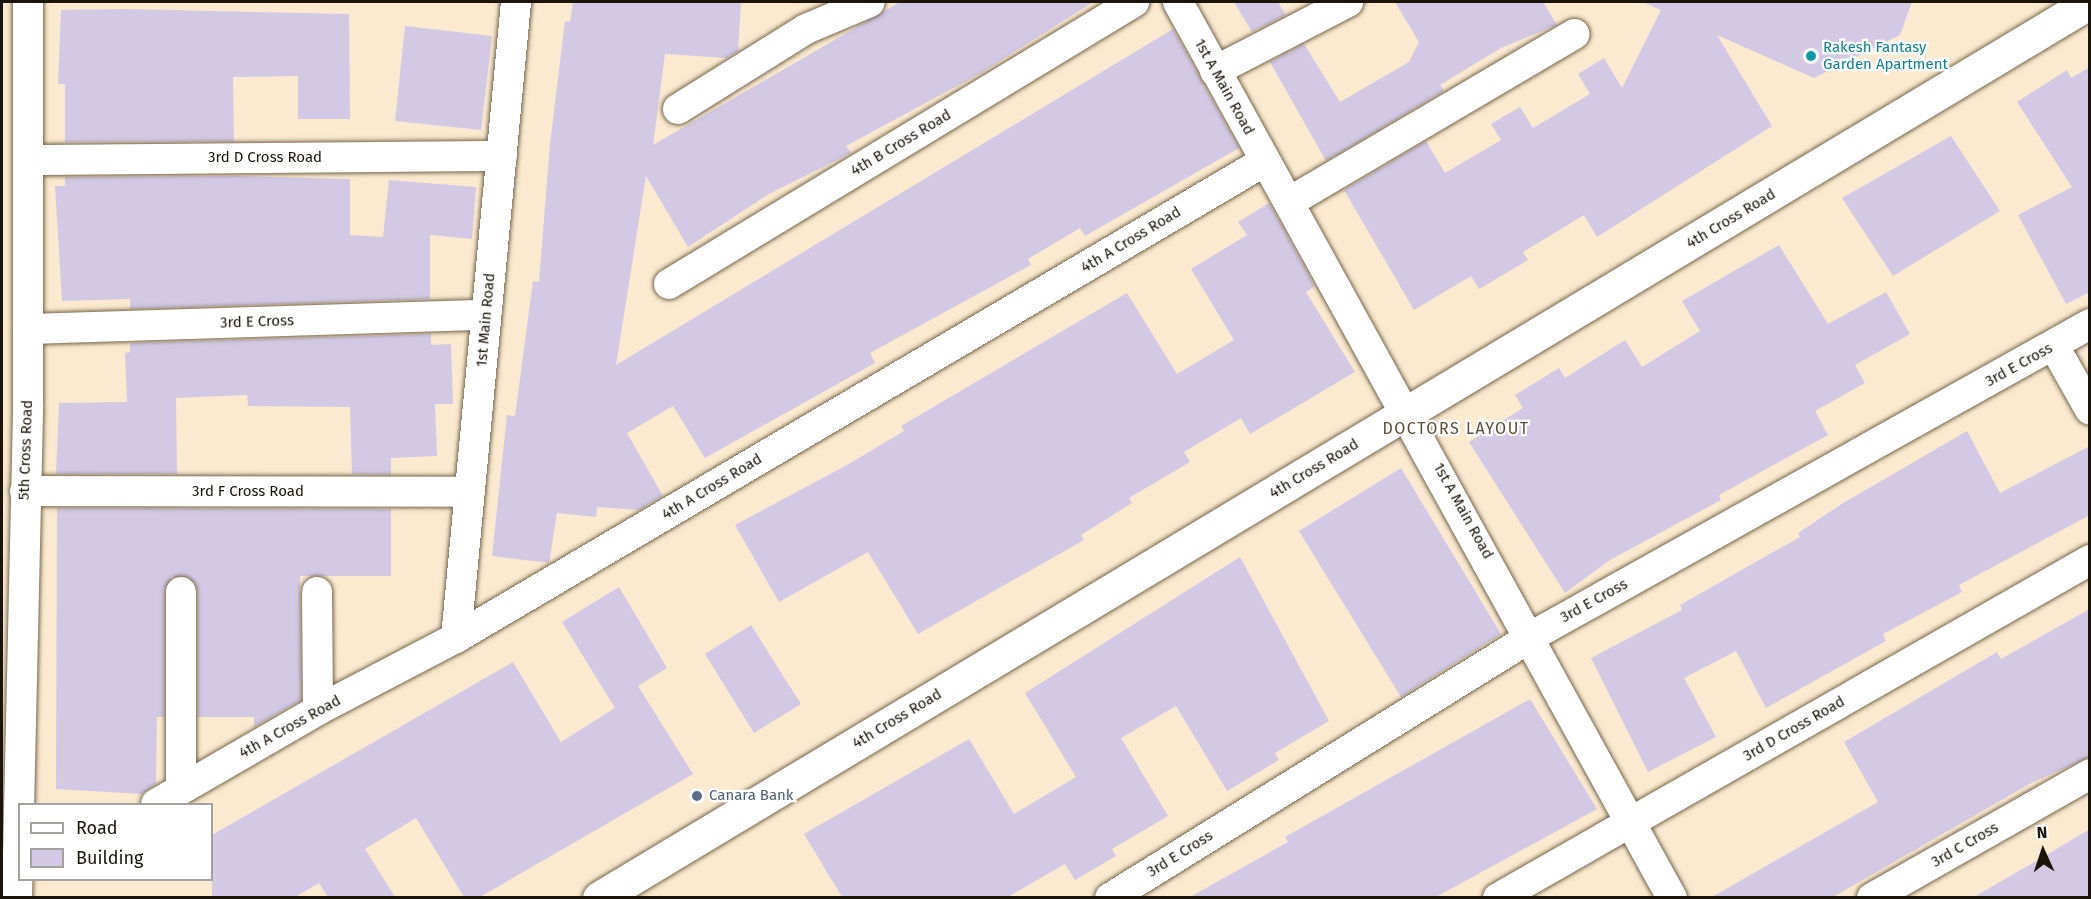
<!DOCTYPE html>
<html>
<head>
<meta charset="utf-8">
<style>
  body { margin:0 }
  #map { position:relative; width:2091px; height:899px; overflow:hidden; background:#fbeacf; font-family:"Fira Sans",sans-serif }
  div>[style] { position:absolute }
  .building>* { inset:0; background:#d3c9e5 }
  .roads { filter:drop-shadow(0 0 2px #73654d) drop-shadow(0 0 2px #73654d) }
  .minor>* { height:30px; margin:-15px; padding:0 15px; transform-origin:15px; border-radius:15px; background:#fff }
  .tertiary>* { height:33px; margin:-16.5px; padding:0 16.5px; transform-origin:16.5px; border-radius:16.5px; background:#fff }
  .dots>* { width:16px; height:16px; translate:-50% -50%; box-sizing:border-box; border:3px solid #fff; border-radius:50% }
  span { translate:-50% -50%; white-space:nowrap; text-align:center; line-height:1.15; -webkit-text-stroke:4.5px #fff; paint-order:stroke }
  .culture-label { font-size:15px; color:#0d838f }
  .left { translate:0 -50%; text-align:left }
  .street-label { font-size:15px; color:#1a140b }
  .service-label { font-size:15px; color:#4e5e75 }
  .neighbourhood-label { font-size:16px; color:#5b4d36; letter-spacing:1.5px }
  .frame { position:absolute; inset:0; border:3px solid #1a140b; pointer-events:none }
  .legend { position:absolute; left:18px; top:803px; width:195px; height:78px; box-sizing:border-box; background:#fff; border:2px solid #a3a19d; margin:0; padding:8px 10px; list-style:none; font-size:18px; color:#1a140b }
  .legend li { display:flex; align-items:center; gap:12px; height:30px }
  .legend b { width:30px; border:2px solid #a3a19d }
  .north { position:absolute; left:2013px; top:821px; width:60px; height:60px; -webkit-text-stroke:4px #fff; paint-order:stroke; rotate:357deg; font-size:16px; font-weight:700; line-height:24px; text-align:center; color:#1a140b }
  .north::after { content:''; display:block; margin:auto; width:21px; height:27px; background:#1a140b; clip-path:polygon(50% 0,100% 100%,50% 72%,0 100%) }
</style>
</head>
<body>
<div id="map">
  <div class="building">
    <i style="clip-path:polygon(573px 2px,741px 2px,738px 51px,726px 58px,665px 54px,653px 145px,900px 2px,1093px 2px,981px 73px,846px 146px,851px 153px,769px 194px,688px 247px,646px 176px,616px 365px,1173px 29px,1239px 148px,1085px 236px,1080px 228px,1028px 259px,1031px 265px,870px 353px,875px 363px,705px 458px,673px 406px,627px 433px,663px 496px,639px 510px,597px 507px,596px 517px,557px 513px,549px 563px,492px 556px,507px 415px,515px 416px,533px 281px,539px 282px,550px 144px,565px 21px,570px 22px)"></i>
    <i style="clip-path:polygon(1234px 2px,1278px 2px,1286px 15px,1252px 32px)"></i>
    <i style="clip-path:polygon(1395px 2px,1543px 2px,1557px 25px,1501px 48px,1440px 85px,1444px 91px,1326px 161px,1270px 62px,1304px 44px,1340px 102px,1409px 62px,1419px 42px)"></i>
    <i style="clip-path:polygon(1642px 2px,1912px 2px,1900px 35px,1814px 78px,1717px 35px,1772px 126px,1597px 237px,1584px 215px,1523px 252px,1528px 260px,1479px 289px,1471px 276px,1414px 310px,1344px 190px,1426px 141px,1445px 173px,1501px 140px,1491px 124px,1520px 107px,1533px 128px,1590px 94px,1578px 74px,1604px 58px,1622px 88px,1661px 10px)"></i>
    <i style="clip-path:polygon(125px 9px,349px 14px,350px 119px,298px 119px,298px 76px,233px 77px,234px 141px,65px 142px,65px 84px,58px 84px,61px 10px)"></i>
    <i style="clip-path:polygon(405px 26px,492px 36px,481px 130px,395px 121px)"></i>
    <i style="clip-path:polygon(2090px 67px,2090px 292px,2066px 304px,2018px 215px,2072px 187px,2017px 102px,2067px 70px,2071px 78px)"></i>
    <i style="clip-path:polygon(1951px 136px,2000px 211px,1893px 276px,1842px 198px)"></i>
    <i style="clip-path:polygon(234px 176px,350px 179px,350px 235px,383px 237px,389px 180px,476px 187px,472px 239px,430px 235px,430px 299px,130px 309px,130px 299px,62px 301px,55px 186px,65px 186px,65px 177px)"></i>
    <i style="clip-path:polygon(1269px 203px,1315px 286px,1306px 292px,1355px 372px,1250px 434px,1241px 418px,1184px 452px,1190px 462px,1129px 498px,1132px 503px,1081px 535px,1084px 540px,918px 634px,868px 552px,779px 602px,735px 525px,847px 465px,904px 431px,901px 426px,1127px 293px,1177px 374px,1234px 340px,1191px 269px,1247px 235px,1238px 222px)"></i>
    <i style="clip-path:polygon(1779px 245px,1828px 324px,1886px 292px,1910px 334px,1855px 365px,1865px 383px,1815px 411px,1828px 435px,1719px 495px,1721px 500px,1610px 560px,1565px 593px,1469px 442px,1523px 408px,1515px 395px,1559px 368px,1565px 378px,1625px 340px,1642px 367px,1700px 331px,1682px 301px)"></i>
    <i style="clip-path:polygon(431px 334px,431px 345px,451px 344px,453px 404px,435px 404px,437px 456px,391px 458px,391px 475px,352px 474px,350px 407px,248px 406px,247px 395px,176px 398px,177px 474px,56px 474px,59px 403px,127px 402px,125px 353px,130px 352px,130px 343px)"></i>
    <i style="clip-path:polygon(1967px 431px,2000px 493px,2090px 446px,2090px 515px,1959px 585px,1962px 592px,1883px 634px,1886px 641px,1766px 708px,1736px 651px,1684px 678px,1716px 737px,1648px 772px,1591px 658px,1682px 610px,1680px 605px,1800px 537px,1798px 533px,1840px 505px)"></i>
    <i style="clip-path:polygon(1401px 468px,1501px 634px,1401px 697px,1299px 531px)"></i>
    <i style="clip-path:polygon(57px 508px,391px 509px,391px 576px,300px 576px,301px 700px,254px 727px,254px 717px,198px 717px,198px 591px,189px 577px,172px 577px,164px 592px,164px 717px,157px 717px,156px 784px,142px 794px,56px 789px)"></i>
    <i style="clip-path:polygon(1240px 557px,1329px 721px,1275px 753px,1279px 760px,1227px 791px,1176px 706px,1121px 738px,1168px 816px,1112px 849px,1116px 856px,1075px 880px,1065px 864px,1008px 897px,842px 897px,804px 834px,969px 739px,1014px 814px,1076px 777px,1025px 693px)"></i>
    <i style="clip-path:polygon(619px 587px,667px 668px,638px 686px,693px 774px,480px 897px,464px 897px,416px 818px,365px 849px,395px 897px,328px 897px,319px 883px,295px 897px,212px 897px,212px 835px,513px 662px,561px 742px,615px 708px,562px 622px)"></i>
    <i style="clip-path:polygon(2090px 609px,2090px 757px,2031px 783px,1833px 897px,1712px 897px,1878px 802px,1844px 742px,1997px 652px,2001px 659px)"></i>
    <i style="clip-path:polygon(751px 625px,801px 704px,754px 733px,705px 654px)"></i>
    <i style="clip-path:polygon(1530px 699px,1597px 809px,1436px 897px,1190px 897px,1288px 842px,1285px 837px)"></i>
    <i style="clip-path:polygon(2090px 829px,2090px 897px,1974px 897px,2031px 864px)"></i>
  </div>
  <div class="roads">
    <div class="minor">
      <i style="left:1178px;top:2px;width:1023px;rotate:61.13deg"></i>
      <i style="left:1215px;top:71px;width:150px;rotate:-27.4deg"></i>
      <i style="left:678px;top:109px;width:151px;rotate:-32deg"></i>
      <i style="left:806px;top:29px;width:69px;rotate:-22.9deg"></i>
      <i style="left:29px;top:160px;width:473px;rotate:-0.5deg"></i>
      <i style="left:1291px;top:201px;width:329px;rotate:-30.5deg"></i>
      <i style="left:669px;top:284px;width:544px;rotate:-31.23deg"></i>
      <i style="left:28px;top:329px;width:458px;rotate:-1.8deg"></i>
      <i style="left:2054px;top:346px;width:73px;rotate:60.6deg"></i>
      <i style="left:25px;top:491px;width:445px;rotate:0.1deg"></i>
      <i style="left:317px;top:592px;width:118px;rotate:89.5deg"></i>
      <i style="left:456px;top:638px;width:639px;rotate:-84.61deg"></i>
      <i style="left:181px;top:788px;width:196px;rotate:-90deg"></i>
      <i style="left:156px;top:804px;width:187px;rotate:-30.1deg"></i>
      <i style="left:318px;top:710px;width:156px;rotate:-27.6deg"></i>
      <i style="left:456px;top:638px;width:939px;rotate:-30.52deg"></i>
      <i style="left:17px;top:898px;width:494px;rotate:-88.7deg"></i>
      <i style="left:28px;top:404px;width:402px;rotate:-90deg"></i>
      <i style="left:1110px;top:898px;width:497px;rotate:-31.8deg"></i>
      <i style="left:1532px;top:636px;width:639px;rotate:-29.21deg"></i>
      <i style="left:1498px;top:898px;width:682px;rotate:-29.72deg"></i>
      <i style="left:1872px;top:898px;width:251px;rotate:-29.6deg"></i>
    </div>
    <div class="tertiary">
      <i style="left:599px;top:898px;width:1740px;rotate:-31deg"></i>
    </div>
  </div>
  <div class="dots">
    <i style="left:1811px;top:56px;background:#0f9aa8"></i>
    <i style="left:697px;top:796px;background:#5c6f8a"></i>
  </div>
  <div class="culture-label">
    <span class="left" style="left:1823px;top:56px">Rakesh Fantasy<br>Garden Apartment</span>
  </div>
  <div class="street-label">
    <span style="left:1224px;top:87px;rotate:61deg">1st A Main Road</span>
    <span style="left:901px;top:143px;rotate:-31deg">4th B Cross Road</span>
    <span style="left:265px;top:158px">3rd D Cross Road</span>
    <span style="left:1731px;top:219px;rotate:-31deg">4th Cross Road</span>
    <span style="left:1131px;top:240px;rotate:-31deg">4th A Cross Road</span>
    <span style="left:486px;top:320px;rotate:-85deg">1st Main Road</span>
    <span style="left:257px;top:322px;rotate:-2deg">3rd E Cross</span>
    <span style="left:2019px;top:365px;rotate:-29deg">3rd E Cross</span>
    <span style="left:26px;top:450px;rotate:-88deg">5th Cross Road</span>
    <span style="left:1314px;top:469px;rotate:-31deg">4th Cross Road</span>
    <span style="left:712px;top:487px;rotate:-31deg">4th A Cross Road</span>
    <span style="left:248px;top:492px">3rd F Cross Road</span>
    <span style="left:1463px;top:511px;rotate:61deg">1st A Main Road</span>
    <span style="left:1594px;top:601px;rotate:-29deg">3rd E Cross</span>
    <span style="left:897px;top:719px;rotate:-31deg">4th Cross Road</span>
    <span style="left:290px;top:727px;rotate:-29deg">4th A Cross Road</span>
    <span style="left:1794px;top:729px;rotate:-30deg">3rd D Cross Road</span>
    <span style="left:1965px;top:845px;rotate:-30deg">3rd C Cross</span>
    <span style="left:1180px;top:854px;rotate:-32deg">3rd E Cross</span>
  </div>
  <div class="service-label">
    <span class="left" style="left:709px;top:796px">Canara Bank</span>
  </div>
  <div class="neighbourhood-label">
    <span style="left:1456px;top:429px">DOCTORS LAYOUT</span>
  </div>
  <div class="frame"></div>
  <ul class="legend">
  <li><b style="height:8px;background:#fff"></b>Road</li>
  <li><b style="height:16px;background:#d3c9e5"></b>Building</li>
  </ul>
  <div class="north">N</div>
</div>
</body>
</html>
